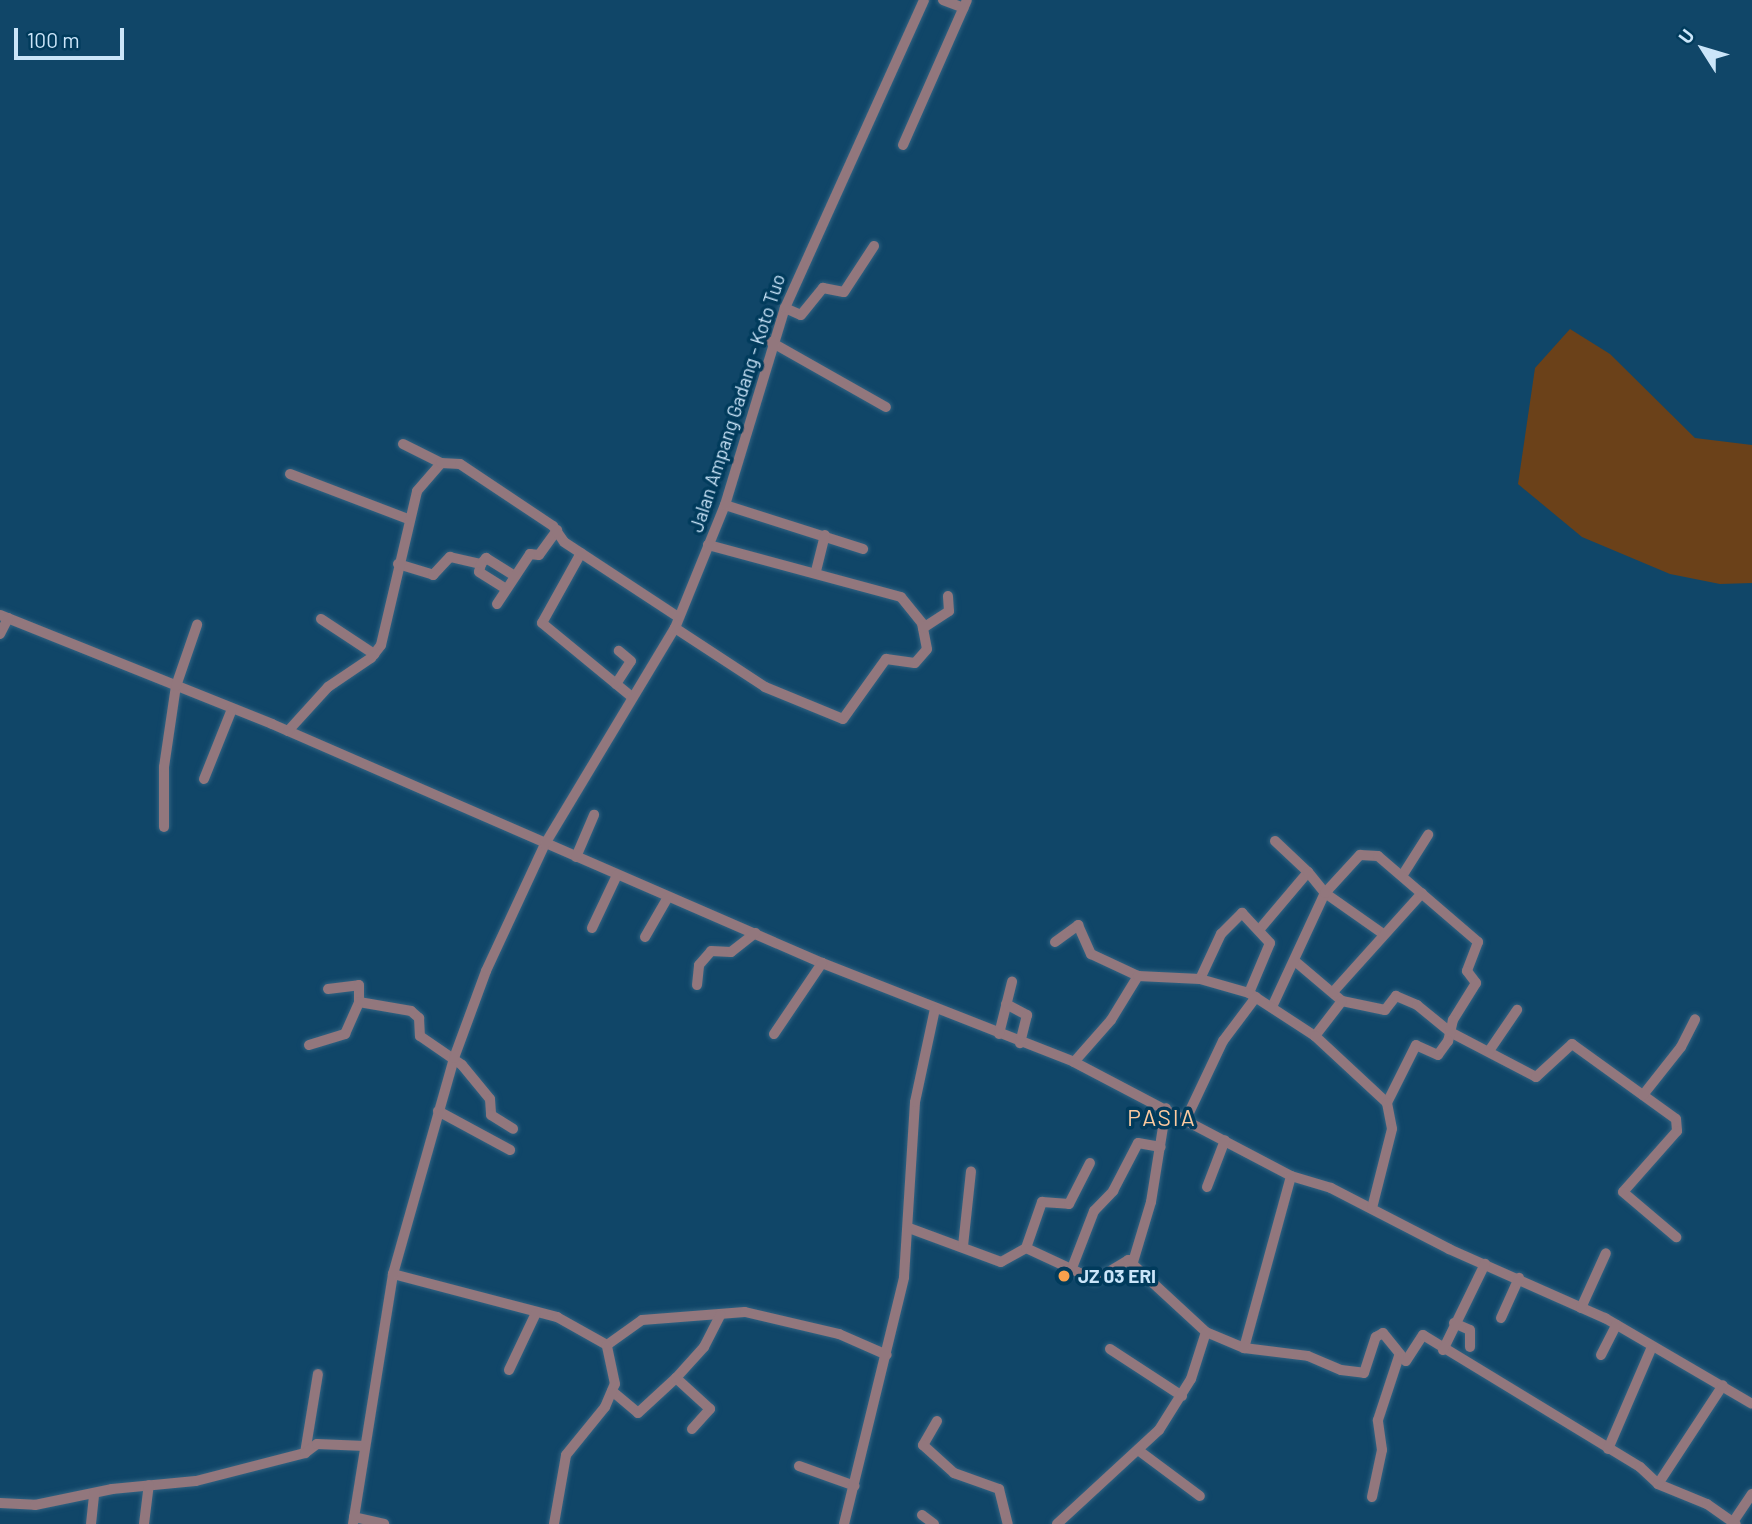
<!DOCTYPE html>
<html>
<head>
<meta charset="utf-8">
<style>
  body { margin:0 }
  #map { position:relative; width:1752px; height:1524px; overflow:hidden; background:#104668; font-family:Barlow,sans-serif }
  div>[style] { position:absolute }
  .green>* { inset:0; background:#6b4119 }
  .roads { filter:drop-shadow(0 0 2px #326382) drop-shadow(0 0 2px #326382) }
  .minor>* { height:10px; margin:-5px; padding:0 5px; transform-origin:5px; border-radius:5px; background:#92777d }
  .dots>* { width:19px; height:19px; translate:-50% -50%; box-sizing:border-box; border:4px solid #013b5c; border-radius:50% }
  span { translate:-50% -50%; white-space:nowrap; text-align:center; line-height:1.15; -webkit-text-stroke:7px #013b5c; paint-order:stroke }
  .street-label { font-size:19px; color:#cbe5f9 }
  .poi-label { font-size:19px; color:#cbe5f9; font-weight:700 }
  .left { translate:0 -50%; text-align:left }
  .quarter-label { font-size:23px; color:#fcca9f; letter-spacing:2px }
  .north { position:absolute; left:1668px; top:14px; width:70px; height:70px; -webkit-text-stroke:5px #013b5c; paint-order:stroke; rotate:307deg; font-size:19px; font-weight:700; line-height:28px; text-align:center; color:#cbe5f9 }
  .north::after { content:''; display:block; margin:auto; width:24px; height:32px; background:#cbe5f9; clip-path:polygon(50% 0,100% 100%,50% 72%,0 100%) }
  .scale { position:absolute; left:14px; top:28px; width:110px; height:32px; box-sizing:border-box; border:4px solid #cbe5f9; border-top:0; padding-left:9px; font-size:21px; line-height:24px; white-space:nowrap; color:#cbe5f9; -webkit-text-stroke:5px #013b5c; paint-order:stroke }
</style>
</head>
<body>
<div id="map">
  <div class="green">
    <i style="clip-path:polygon(1570px 329px,1610px 354px,1695px 438px,1752px 445px,1752px 583px,1720px 584px,1670px 574px,1582px 537px,1518px 484px,1535px 368px)"></i>
  </div>
  <div class="roads">
    <div class="minor">
      <i style="left:943px;top:0;width:22px;rotate:21deg"></i>
      <i style="left:903px;top:145px;width:158px;rotate:-66.2deg"></i>
      <i style="left:785px;top:308px;width:17px;rotate:24deg"></i>
      <i style="left:801px;top:315px;width:35px;rotate:-51deg"></i>
      <i style="left:823px;top:288px;width:21px;rotate:11deg"></i>
      <i style="left:844px;top:292px;width:55px;rotate:-56.9deg"></i>
      <i style="left:771px;top:342px;width:132px;rotate:29.5deg"></i>
      <i style="left:403px;top:444px;width:42px;rotate:26.6deg"></i>
      <i style="left:290px;top:474px;width:126px;rotate:20.9deg"></i>
      <i style="left:725px;top:505px;width:145px;rotate:17.7deg"></i>
      <i style="left:581px;top:553px;width:80px;rotate:119.1deg"></i>
      <i style="left:542px;top:623px;width:117px;rotate:39.4deg"></i>
      <i style="left:398px;top:564px;width:37px;rotate:17deg"></i>
      <i style="left:433px;top:575px;width:25px;rotate:-47deg"></i>
      <i style="left:450px;top:557px;width:32px;rotate:13deg"></i>
      <i style="left:481px;top:564px;width:8px;rotate:-50deg"></i>
      <i style="left:486px;top:558px;width:34px;rotate:32deg"></i>
      <i style="left:481px;top:564px;width:8px;rotate:104deg"></i>
      <i style="left:479px;top:572px;width:32px;rotate:32deg"></i>
      <i style="left:816px;top:571px;width:37px;rotate:-76deg"></i>
      <i style="left:497px;top:604px;width:60px;rotate:-56.6deg"></i>
      <i style="left:530px;top:554px;width:9px;rotate:6deg"></i>
      <i style="left:539px;top:555px;width:31px;rotate:-54deg"></i>
      <i style="left:0;top:615px;width:293px;rotate:21.8deg"></i>
      <i style="left:272px;top:724px;width:600px;rotate:23.49deg"></i>
      <i style="left:822px;top:963px;width:271px;rotate:21.4deg"></i>
      <i style="left:1074px;top:1062px;width:245px;rotate:27.7deg"></i>
      <i style="left:1291px;top:1176px;width:42px;rotate:16.7deg"></i>
      <i style="left:1331px;top:1188px;width:133px;rotate:27.3deg"></i>
      <i style="left:1449px;top:1249px;width:171px;rotate:23.9deg"></i>
      <i style="left:1605px;top:1318px;width:170px;rotate:30.3deg"></i>
      <i style="left:321px;top:619px;width:64px;rotate:33.4deg"></i>
      <i style="left:675px;top:628px;width:108px;rotate:33.2deg"></i>
      <i style="left:765px;top:687px;width:84px;rotate:22.3deg"></i>
      <i style="left:843px;top:719px;width:74px;rotate:-54.4deg"></i>
      <i style="left:886px;top:659px;width:29px;rotate:8deg"></i>
      <i style="left:915px;top:663px;width:18px;rotate:-49deg"></i>
      <i style="left:927px;top:649px;width:26px;rotate:-101deg"></i>
      <i style="left:922px;top:623px;width:33px;rotate:-129deg"></i>
      <i style="left:901px;top:597px;width:200px;rotate:-164.9deg"></i>
      <i style="left:923px;top:628px;width:31px;rotate:-33deg"></i>
      <i style="left:949px;top:611px;width:15px;rotate:-94deg"></i>
      <i style="left:0;top:634px;width:18px;rotate:-63deg"></i>
      <i style="left:616px;top:684px;width:27px;rotate:-57deg"></i>
      <i style="left:631px;top:661px;width:16px;rotate:-140deg"></i>
      <i style="left:288px;top:731px;width:59px;rotate:-47.7deg"></i>
      <i style="left:328px;top:687px;width:52px;rotate:-34deg"></i>
      <i style="left:371px;top:658px;width:16px;rotate:-52deg"></i>
      <i style="left:381px;top:645px;width:158px;rotate:-76.8deg"></i>
      <i style="left:417px;top:491px;width:37px;rotate:-49deg"></i>
      <i style="left:441px;top:463px;width:19px;rotate:3deg"></i>
      <i style="left:460px;top:464px;width:112px;rotate:33.7deg"></i>
      <i style="left:553px;top:526px;width:19px;rotate:55deg"></i>
      <i style="left:564px;top:542px;width:136px;rotate:33.3deg"></i>
      <i style="left:204px;top:779px;width:75px;rotate:-68.2deg"></i>
      <i style="left:164px;top:827px;width:60px;rotate:-90deg"></i>
      <i style="left:164px;top:767px;width:82px;rotate:-81.6deg"></i>
      <i style="left:176px;top:686px;width:65px;rotate:-71deg"></i>
      <i style="left:1275px;top:841px;width:45px;rotate:43.2deg"></i>
      <i style="left:576px;top:857px;width:46px;rotate:-66.8deg"></i>
      <i style="left:1402px;top:876px;width:49px;rotate:-57.6deg"></i>
      <i style="left:592px;top:928px;width:59px;rotate:-64.7deg"></i>
      <i style="left:1259px;top:930px;width:76px;rotate:-49.8deg"></i>
      <i style="left:1308px;top:872px;width:27px;rotate:51deg"></i>
      <i style="left:1325px;top:893px;width:70px;rotate:35.1deg"></i>
      <i style="left:645px;top:937px;width:46px;rotate:-60.1deg"></i>
      <i style="left:1055px;top:942px;width:29px;rotate:-36deg"></i>
      <i style="left:1078px;top:925px;width:32px;rotate:66deg"></i>
      <i style="left:1091px;top:954px;width:52px;rotate:25.1deg"></i>
      <i style="left:1296px;top:962px;width:60px;rotate:40.3deg"></i>
      <i style="left:1342px;top:1001px;width:44px;rotate:11.8deg"></i>
      <i style="left:1385px;top:1010px;width:18px;rotate:-52deg"></i>
      <i style="left:1396px;top:996px;width:23px;rotate:23deg"></i>
      <i style="left:1417px;top:1005px;width:43px;rotate:39.3deg"></i>
      <i style="left:1450px;top:1032px;width:97px;rotate:27.6deg"></i>
      <i style="left:1536px;top:1077px;width:49px;rotate:-42.5deg"></i>
      <i style="left:1572px;top:1044px;width:128px;rotate:35.8deg"></i>
      <i style="left:1676px;top:1119px;width:12px;rotate:85deg"></i>
      <i style="left:1677px;top:1131px;width:81px;rotate:131.5deg"></i>
      <i style="left:1623px;top:1192px;width:70px;rotate:40.3deg"></i>
      <i style="left:1200px;top:979px;width:50px;rotate:-65deg"></i>
      <i style="left:1221px;top:934px;width:30px;rotate:-45deg"></i>
      <i style="left:1242px;top:913px;width:41px;rotate:47deg"></i>
      <i style="left:1270px;top:943px;width:54px;rotate:112.8deg"></i>
      <i style="left:697px;top:985px;width:20px;rotate:-84deg"></i>
      <i style="left:699px;top:965px;width:18px;rotate:-49deg"></i>
      <i style="left:711px;top:951px;width:20px;rotate:3deg"></i>
      <i style="left:731px;top:952px;width:31px;rotate:-38deg"></i>
      <i style="left:328px;top:989px;width:31px;rotate:-7deg"></i>
      <i style="left:359px;top:985px;width:17px;rotate:90deg"></i>
      <i style="left:1333px;top:992px;width:133px;rotate:-48deg"></i>
      <i style="left:1006px;top:1004px;width:24px;rotate:28deg"></i>
      <i style="left:1027px;top:1015px;width:29px;rotate:104deg"></i>
      <i style="left:1272px;top:1007px;width:126px;rotate:-65.1deg"></i>
      <i style="left:1325px;top:893px;width:52px;rotate:-47.4deg"></i>
      <i style="left:1360px;top:855px;width:18px;rotate:3deg"></i>
      <i style="left:1378px;top:856px;width:132px;rotate:40.7deg"></i>
      <i style="left:1478px;top:942px;width:31px;rotate:111deg"></i>
      <i style="left:1467px;top:971px;width:15px;rotate:53deg"></i>
      <i style="left:1476px;top:983px;width:44px;rotate:121.9deg"></i>
      <i style="left:1453px;top:1020px;width:22px;rotate:103deg"></i>
      <i style="left:1448px;top:1041px;width:17px;rotate:126deg"></i>
      <i style="left:1438px;top:1055px;width:24px;rotate:-156deg"></i>
      <i style="left:1416px;top:1045px;width:65px;rotate:116.6deg"></i>
      <i style="left:774px;top:1034px;width:86px;rotate:-55.9deg"></i>
      <i style="left:999px;top:1034px;width:54px;rotate:-76deg"></i>
      <i style="left:1315px;top:1036px;width:44px;rotate:-52.4deg"></i>
      <i style="left:309px;top:1045px;width:38px;rotate:-17deg"></i>
      <i style="left:345px;top:1034px;width:35px;rotate:-66deg"></i>
      <i style="left:359px;top:1002px;width:53px;rotate:9.8deg"></i>
      <i style="left:411px;top:1011px;width:11px;rotate:41deg"></i>
      <i style="left:419px;top:1018px;width:18px;rotate:87deg"></i>
      <i style="left:420px;top:1036px;width:51px;rotate:34.6deg"></i>
      <i style="left:462px;top:1065px;width:44px;rotate:50.5deg"></i>
      <i style="left:490px;top:1099px;width:16px;rotate:86deg"></i>
      <i style="left:491px;top:1115px;width:26px;rotate:32deg"></i>
      <i style="left:1489px;top:1051px;width:50px;rotate:-55.7deg"></i>
      <i style="left:1074px;top:1062px;width:56px;rotate:-48.6deg"></i>
      <i style="left:1111px;top:1020px;width:52px;rotate:-58.5deg"></i>
      <i style="left:1138px;top:976px;width:62px;rotate:2.8deg"></i>
      <i style="left:1200px;top:979px;width:51px;rotate:15.9deg"></i>
      <i style="left:1249px;top:993px;width:79px;rotate:33.1deg"></i>
      <i style="left:1315px;top:1036px;width:98px;rotate:42.9deg"></i>
      <i style="left:1387px;top:1103px;width:26px;rotate:79deg"></i>
      <i style="left:1392px;top:1129px;width:81px;rotate:104.2deg"></i>
      <i style="left:1643px;top:1095px;width:61px;rotate:-51.6deg"></i>
      <i style="left:1681px;top:1047px;width:31px;rotate:-63deg"></i>
      <i style="left:438px;top:1111px;width:82px;rotate:28.4deg"></i>
      <i style="left:1187px;top:1117px;width:84px;rotate:-64.7deg"></i>
      <i style="left:1223px;top:1041px;width:55px;rotate:-53.1deg"></i>
      <i style="left:1207px;top:1187px;width:50px;rotate:-69deg"></i>
      <i style="left:909px;top:1228px;width:98px;rotate:20.3deg"></i>
      <i style="left:1001px;top:1262px;width:29px;rotate:-29deg"></i>
      <i style="left:1026px;top:1248px;width:76px;rotate:24.9deg"></i>
      <i style="left:1095px;top:1280px;width:39px;rotate:-31deg"></i>
      <i style="left:1128px;top:1260px;width:106px;rotate:42.7deg"></i>
      <i style="left:1206px;top:1332px;width:41px;rotate:22.8deg"></i>
      <i style="left:1244px;top:1348px;width:64px;rotate:7.1deg"></i>
      <i style="left:1308px;top:1356px;width:36px;rotate:23deg"></i>
      <i style="left:1341px;top:1370px;width:23px;rotate:7deg"></i>
      <i style="left:1364px;top:1373px;width:38px;rotate:-72deg"></i>
      <i style="left:1376px;top:1337px;width:8px;rotate:-30deg"></i>
      <i style="left:1383px;top:1333px;width:36px;rotate:51deg"></i>
      <i style="left:1406px;top:1361px;width:31px;rotate:-57deg"></i>
      <i style="left:1423px;top:1335px;width:254px;rotate:31.3deg"></i>
      <i style="left:1640px;top:1467px;width:25px;rotate:43deg"></i>
      <i style="left:1658px;top:1484px;width:53px;rotate:22.2deg"></i>
      <i style="left:1707px;top:1504px;width:35px;rotate:35deg"></i>
      <i style="left:963px;top:1246px;width:75px;rotate:-83.9deg"></i>
      <i style="left:1026px;top:1248px;width:49px;rotate:-70.8deg"></i>
      <i style="left:1042px;top:1202px;width:27px;rotate:4deg"></i>
      <i style="left:1069px;top:1204px;width:46px;rotate:-62.9deg"></i>
      <i style="left:1133px;top:1262px;width:63px;rotate:-73.3deg"></i>
      <i style="left:1151px;top:1202px;width:95px;rotate:-80.9deg"></i>
      <i style="left:1072px;top:1268px;width:61px;rotate:-68.9deg"></i>
      <i style="left:1094px;top:1211px;width:28px;rotate:-46deg"></i>
      <i style="left:1113px;top:1191px;width:54px;rotate:-62.5deg"></i>
      <i style="left:1138px;top:1143px;width:23px;rotate:10deg"></i>
      <i style="left:393px;top:1274px;width:170px;rotate:14.7deg"></i>
      <i style="left:557px;top:1317px;width:57px;rotate:29.2deg"></i>
      <i style="left:607px;top:1345px;width:43px;rotate:-35.5deg"></i>
      <i style="left:642px;top:1320px;width:103px;rotate:-4.4deg"></i>
      <i style="left:745px;top:1312px;width:97px;rotate:13.2deg"></i>
      <i style="left:839px;top:1334px;width:52px;rotate:23.6deg"></i>
      <i style="left:1581px;top:1308px;width:60px;rotate:-65.6deg"></i>
      <i style="left:1501px;top:1318px;width:44px;rotate:-65.8deg"></i>
      <i style="left:1454px;top:1323px;width:17px;rotate:24deg"></i>
      <i style="left:1470px;top:1330px;width:17px;rotate:90deg"></i>
      <i style="left:1244px;top:1348px;width:178px;rotate:-74.7deg"></i>
      <i style="left:1110px;top:1349px;width:86px;rotate:33.1deg"></i>
      <i style="left:1443px;top:1350px;width:96px;rotate:-64deg"></i>
      <i style="left:1601px;top:1355px;width:34px;rotate:-63deg"></i>
      <i style="left:509px;top:1370px;width:63px;rotate:-64.7deg"></i>
      <i style="left:612px;top:1391px;width:34px;rotate:40deg"></i>
      <i style="left:638px;top:1413px;width:52px;rotate:-42.6deg"></i>
      <i style="left:937px;top:1421px;width:28px;rotate:120deg"></i>
      <i style="left:923px;top:1445px;width:42px;rotate:42.1deg"></i>
      <i style="left:954px;top:1473px;width:48px;rotate:19.6deg"></i>
      <i style="left:999px;top:1489px;width:36px;rotate:76deg"></i>
      <i style="left:692px;top:1429px;width:27px;rotate:-48deg"></i>
      <i style="left:710px;top:1409px;width:46px;rotate:-137.6deg"></i>
      <i style="left:676px;top:1378px;width:42px;rotate:-47.9deg"></i>
      <i style="left:704px;top:1347px;width:36px;rotate:-63deg"></i>
      <i style="left:1608px;top:1449px;width:111px;rotate:-66.7deg"></i>
      <i style="left:1138px;top:1450px;width:77px;rotate:36.6deg"></i>
      <i style="left:305px;top:1453px;width:80px;rotate:-80.7deg"></i>
      <i style="left:799px;top:1466px;width:59px;rotate:19.7deg"></i>
      <i style="left:1658px;top:1484px;width:118px;rotate:-56.7deg"></i>
      <i style="left:1372px;top:1497px;width:48px;rotate:-78deg"></i>
      <i style="left:1382px;top:1450px;width:30px;rotate:-98deg"></i>
      <i style="left:1378px;top:1420px;width:67px;rotate:-71.8deg"></i>
      <i style="left:0;top:1503px;width:35px;rotate:3deg"></i>
      <i style="left:35px;top:1505px;width:79px;rotate:-11.7deg"></i>
      <i style="left:112px;top:1489px;width:84px;rotate:-5.4deg"></i>
      <i style="left:196px;top:1481px;width:113px;rotate:-14.4deg"></i>
      <i style="left:305px;top:1453px;width:15px;rotate:-37deg"></i>
      <i style="left:317px;top:1444px;width:48px;rotate:2.4deg"></i>
      <i style="left:922px;top:1515px;width:15px;rotate:37deg"></i>
      <i style="left:354px;top:1517px;width:31px;rotate:13deg"></i>
      <i style="left:1733px;top:1522px;width:34px;rotate:-56deg"></i>
      <i style="left:91px;top:1524px;width:31px;rotate:-84deg"></i>
      <i style="left:144px;top:1524px;width:39px;rotate:-83deg"></i>
      <i style="left:353px;top:1524px;width:253px;rotate:-80.9deg"></i>
      <i style="left:393px;top:1274px;width:224px;rotate:-74.2deg"></i>
      <i style="left:454px;top:1058px;width:93px;rotate:-69.8deg"></i>
      <i style="left:486px;top:971px;width:140px;rotate:-65.1deg"></i>
      <i style="left:545px;top:844px;width:252px;rotate:-59deg"></i>
      <i style="left:675px;top:628px;width:133px;rotate:-67.9deg"></i>
      <i style="left:725px;top:505px;width:206px;rotate:-73.1deg"></i>
      <i style="left:785px;top:308px;width:338px;rotate:-65.7deg"></i>
      <i style="left:554px;top:1524px;width:70px;rotate:-80.1deg"></i>
      <i style="left:566px;top:1455px;width:62px;rotate:-50.9deg"></i>
      <i style="left:605px;top:1407px;width:25px;rotate:-67deg"></i>
      <i style="left:615px;top:1384px;width:40px;rotate:-102deg"></i>
      <i style="left:844px;top:1524px;width:254px;rotate:-76.3deg"></i>
      <i style="left:904px;top:1277px;width:175px;rotate:-86.4deg"></i>
      <i style="left:915px;top:1102px;width:95px;rotate:-77.9deg"></i>
      <i style="left:1057px;top:1524px;width:139px;rotate:-42.7deg"></i>
      <i style="left:1159px;top:1430px;width:60px;rotate:-57.9deg"></i>
      <i style="left:1191px;top:1379px;width:49px;rotate:-72.3deg"></i>
    </div>
  </div>
  <div class="dots">
    <i style="left:1064px;top:1276px;background:#f9a04c"></i>
  </div>
  <div class="street-label">
    <span style="left:737px;top:403px;rotate:-72deg">Jalan Ampang Gadang - Koto Tuo</span>
  </div>
  <div class="poi-label">
    <span class="left" style="left:1078px;top:1276px">JZ 03 ERI</span>
  </div>
  <div class="quarter-label">
    <span style="left:1162px;top:1117px">PASIA</span>
  </div>
  <div class="north">U</div>
  <div class="scale">100 m</div>
</div>
</body>
</html>
